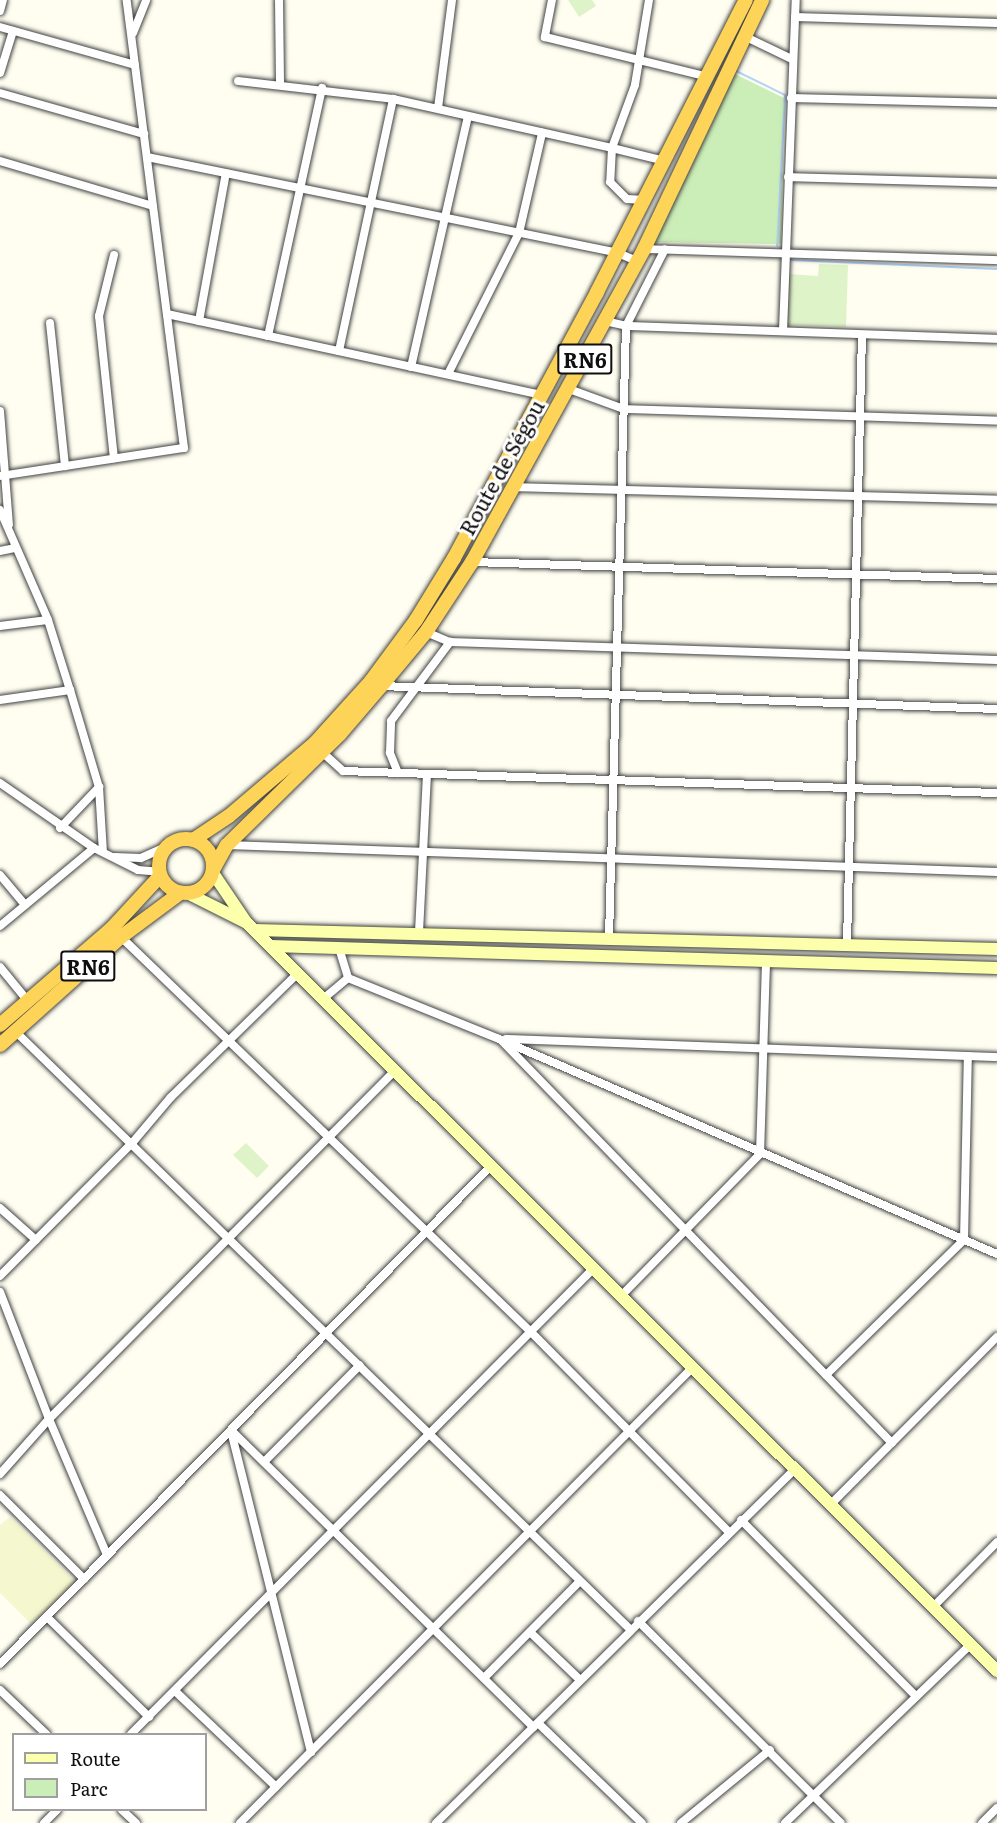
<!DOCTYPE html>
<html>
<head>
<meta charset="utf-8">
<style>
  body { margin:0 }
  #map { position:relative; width:997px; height:1823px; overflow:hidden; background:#fffef1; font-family:Literata,serif }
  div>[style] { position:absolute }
  .farmland>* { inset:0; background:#f5f7ce }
  .green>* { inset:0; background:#cbedb7 }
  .pitch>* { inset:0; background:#dff3c9 }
  .stream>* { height:2px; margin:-1px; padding:0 1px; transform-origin:1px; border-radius:1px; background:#b1d4fa }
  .roads { filter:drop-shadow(0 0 2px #424242) drop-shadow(0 0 2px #424242) }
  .minor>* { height:8px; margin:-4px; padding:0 4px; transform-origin:4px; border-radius:4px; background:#fff }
  .secondary>* { height:12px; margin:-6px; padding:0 6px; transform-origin:6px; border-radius:6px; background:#fcffac }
  .trunk>* { height:14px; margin:-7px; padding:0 7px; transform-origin:7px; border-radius:7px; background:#fed458 }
  .trunk>.ring { margin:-7px; padding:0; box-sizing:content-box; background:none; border:14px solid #fed458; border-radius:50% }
  span { translate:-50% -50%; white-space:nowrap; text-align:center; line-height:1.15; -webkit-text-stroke:6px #fff; paint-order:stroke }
  .shield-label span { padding:2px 4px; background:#fff; border:2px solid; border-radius:4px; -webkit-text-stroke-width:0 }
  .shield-label { font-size:20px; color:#0f0f0f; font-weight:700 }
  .street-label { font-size:21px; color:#0f0f0f }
  .legend { position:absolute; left:12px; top:1733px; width:195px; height:78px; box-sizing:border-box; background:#fff; border:2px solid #9f9f9f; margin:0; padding:8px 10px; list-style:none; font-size:18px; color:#0f0f0f }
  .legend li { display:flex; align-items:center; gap:12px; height:30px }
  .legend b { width:30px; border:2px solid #9f9f9f }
</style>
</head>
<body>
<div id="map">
  <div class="farmland">
    <i style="clip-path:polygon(10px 1517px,75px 1582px,31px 1624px,0 1593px,0 1525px)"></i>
  </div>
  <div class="green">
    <i style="clip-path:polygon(733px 73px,784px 98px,781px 244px,654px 242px)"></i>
  </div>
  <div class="pitch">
    <i style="clip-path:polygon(568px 0,592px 0,596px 6px,579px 17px)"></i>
    <i style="clip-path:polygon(819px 264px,848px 265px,846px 327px,785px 325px,789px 274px,818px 276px)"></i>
    <i style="clip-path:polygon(246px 1143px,269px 1166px,257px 1178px,233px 1155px)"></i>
  </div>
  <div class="stream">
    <i style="left:734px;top:70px;width:57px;rotate:26.1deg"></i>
    <i style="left:785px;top:95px;width:151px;rotate:93deg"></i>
    <i style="left:791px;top:260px;width:206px;rotate:2.5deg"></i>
  </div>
  <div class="roads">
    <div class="minor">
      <i style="left:279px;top:0;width:84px;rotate:89.3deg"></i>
      <i style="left:552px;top:0;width:38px;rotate:101deg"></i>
      <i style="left:545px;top:37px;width:169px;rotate:13.7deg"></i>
      <i style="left:649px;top:0;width:86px;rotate:99.4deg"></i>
      <i style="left:635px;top:85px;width:67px;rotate:110.1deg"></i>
      <i style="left:612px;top:148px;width:55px;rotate:13.8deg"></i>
      <i style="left:0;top:11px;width:11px;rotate:-75deg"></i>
      <i style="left:795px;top:17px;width:202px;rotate:1.7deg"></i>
      <i style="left:0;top:27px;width:140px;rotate:15.7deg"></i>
      <i style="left:133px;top:33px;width:35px;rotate:-68deg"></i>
      <i style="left:746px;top:37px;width:51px;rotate:25.6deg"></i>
      <i style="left:0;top:73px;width:44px;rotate:-72.8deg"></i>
      <i style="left:238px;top:81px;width:156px;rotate:6.6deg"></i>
      <i style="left:393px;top:99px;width:224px;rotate:12.6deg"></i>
      <i style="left:612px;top:148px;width:34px;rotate:93deg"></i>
      <i style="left:610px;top:182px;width:24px;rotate:45deg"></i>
      <i style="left:627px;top:199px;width:18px;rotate:3deg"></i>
      <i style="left:0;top:93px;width:150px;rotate:15.9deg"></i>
      <i style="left:791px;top:98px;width:206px;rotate:1.4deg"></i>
      <i style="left:438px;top:108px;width:109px;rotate:-82.6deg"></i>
      <i style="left:147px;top:157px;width:481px;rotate:11.5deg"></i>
      <i style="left:618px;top:253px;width:21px;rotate:23deg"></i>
      <i style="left:0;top:161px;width:159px;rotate:16.4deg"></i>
      <i style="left:788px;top:177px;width:209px;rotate:1.6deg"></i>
      <i style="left:644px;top:249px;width:353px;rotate:1.8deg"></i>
      <i style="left:114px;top:255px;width:63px;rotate:103.8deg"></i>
      <i style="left:99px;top:316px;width:143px;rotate:84deg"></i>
      <i style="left:167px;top:314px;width:384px;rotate:12.2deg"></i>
      <i style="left:199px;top:321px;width:150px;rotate:-79.7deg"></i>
      <i style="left:605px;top:321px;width:22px;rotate:13deg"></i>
      <i style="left:626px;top:326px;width:371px;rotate:2deg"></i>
      <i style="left:50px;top:323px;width:144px;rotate:84deg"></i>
      <i style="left:783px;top:331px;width:331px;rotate:-87.8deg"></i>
      <i style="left:268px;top:336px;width:254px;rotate:-77.7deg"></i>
      <i style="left:339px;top:351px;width:258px;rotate:-77.9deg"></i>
      <i style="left:411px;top:367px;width:257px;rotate:-77.2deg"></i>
      <i style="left:448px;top:374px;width:158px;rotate:-63.3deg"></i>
      <i style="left:519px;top:233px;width:103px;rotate:-77deg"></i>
      <i style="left:569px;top:389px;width:59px;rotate:20deg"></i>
      <i style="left:624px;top:409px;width:373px;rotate:1.8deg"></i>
      <i style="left:0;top:411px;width:114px;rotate:85.5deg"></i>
      <i style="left:0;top:476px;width:186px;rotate:-8.7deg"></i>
      <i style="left:184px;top:448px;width:452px;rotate:-97.3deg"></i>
      <i style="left:514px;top:487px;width:483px;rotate:1.5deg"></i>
      <i style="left:0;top:510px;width:120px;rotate:66.4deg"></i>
      <i style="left:48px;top:620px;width:73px;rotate:72.6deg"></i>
      <i style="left:70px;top:690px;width:101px;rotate:73.4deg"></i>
      <i style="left:99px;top:787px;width:65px;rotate:86.5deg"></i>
      <i style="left:0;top:551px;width:16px;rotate:-11deg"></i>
      <i style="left:472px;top:562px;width:525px;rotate:1.85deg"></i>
      <i style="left:0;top:626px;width:48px;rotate:-7.1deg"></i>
      <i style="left:426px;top:632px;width:26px;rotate:23deg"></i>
      <i style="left:450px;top:642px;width:547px;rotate:1.88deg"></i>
      <i style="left:381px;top:686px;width:616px;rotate:2.14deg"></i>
      <i style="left:0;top:700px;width:71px;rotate:-8.1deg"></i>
      <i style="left:322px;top:752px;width:28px;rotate:42deg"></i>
      <i style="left:343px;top:771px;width:654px;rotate:1.93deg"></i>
      <i style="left:398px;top:773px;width:22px;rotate:-112deg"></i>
      <i style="left:390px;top:753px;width:32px;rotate:-88deg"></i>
      <i style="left:391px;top:721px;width:99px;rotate:-53.2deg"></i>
      <i style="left:0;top:783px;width:114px;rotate:34.7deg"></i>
      <i style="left:94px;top:848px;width:49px;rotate:26.6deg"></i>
      <i style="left:138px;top:870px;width:21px;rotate:5deg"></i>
      <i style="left:60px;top:828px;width:57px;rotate:-46.4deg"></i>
      <i style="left:227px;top:845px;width:770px;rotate:2.01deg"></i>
      <i style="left:115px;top:857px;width:26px;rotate:2deg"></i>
      <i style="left:141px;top:858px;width:27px;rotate:-24deg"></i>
      <i style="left:0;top:875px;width:39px;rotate:50deg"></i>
      <i style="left:0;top:926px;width:122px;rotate:-39.7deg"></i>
      <i style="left:419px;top:932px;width:158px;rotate:-87.1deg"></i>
      <i style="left:121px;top:937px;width:569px;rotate:43.93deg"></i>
      <i style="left:531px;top:1332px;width:281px;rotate:45.3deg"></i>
      <i style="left:609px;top:938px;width:612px;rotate:-88.41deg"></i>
      <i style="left:626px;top:326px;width:86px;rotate:-63.1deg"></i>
      <i style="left:847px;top:944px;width:609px;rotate:-88.59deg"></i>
      <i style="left:339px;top:948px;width:31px;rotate:73deg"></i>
      <i style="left:0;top:967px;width:43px;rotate:50.7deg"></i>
      <i style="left:323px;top:999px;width:33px;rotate:-40deg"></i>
      <i style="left:348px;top:978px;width:163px;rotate:22deg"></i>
      <i style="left:499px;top:1039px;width:542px;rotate:23.35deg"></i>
      <i style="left:16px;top:1032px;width:856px;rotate:44.2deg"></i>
      <i style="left:506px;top:1039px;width:491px;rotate:2.1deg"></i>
      <i style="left:502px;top:1041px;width:560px;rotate:45.87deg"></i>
      <i style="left:0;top:1208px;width:48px;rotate:41.6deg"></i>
      <i style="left:0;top:1276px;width:189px;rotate:-45.2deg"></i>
      <i style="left:133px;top:1142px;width:59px;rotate:-49.8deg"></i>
      <i style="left:171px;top:1097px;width:177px;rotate:-44.3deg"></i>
      <i style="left:0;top:1292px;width:136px;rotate:68.9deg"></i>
      <i style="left:49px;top:1419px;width:148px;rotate:66.9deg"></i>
      <i style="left:621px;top:1296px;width:199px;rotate:-45.6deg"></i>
      <i style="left:760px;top:1154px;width:193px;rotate:-88.2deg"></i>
      <i style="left:826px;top:1375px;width:193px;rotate:-44.4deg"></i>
      <i style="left:964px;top:1240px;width:184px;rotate:-88.8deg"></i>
      <i style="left:231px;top:1430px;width:424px;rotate:44.5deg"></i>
      <i style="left:231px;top:1431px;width:331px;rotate:76deg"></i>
      <i style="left:264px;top:1462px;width:136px;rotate:-45.3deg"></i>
      <i style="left:0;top:1474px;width:74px;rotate:-48.3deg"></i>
      <i style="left:49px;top:1419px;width:491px;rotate:-45.2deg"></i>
      <i style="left:0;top:1495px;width:119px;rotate:45deg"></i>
      <i style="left:830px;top:1505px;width:237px;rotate:-45.2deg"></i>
      <i style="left:741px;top:1520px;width:248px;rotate:45.2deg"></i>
      <i style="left:933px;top:1607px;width:91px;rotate:-45.4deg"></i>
      <i style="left:47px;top:1617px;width:143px;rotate:44.4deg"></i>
      <i style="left:638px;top:1621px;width:286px;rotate:44.9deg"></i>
      <i style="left:530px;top:1632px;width:69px;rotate:43.8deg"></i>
      <i style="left:0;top:1664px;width:699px;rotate:-45.41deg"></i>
      <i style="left:484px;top:1678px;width:136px;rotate:-45.3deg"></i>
      <i style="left:0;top:1690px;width:64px;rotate:43.7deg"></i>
      <i style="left:175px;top:1691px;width:139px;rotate:43.5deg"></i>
      <i style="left:538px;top:1723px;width:144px;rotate:43.9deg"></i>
      <i style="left:131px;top:1734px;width:657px;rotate:-45.19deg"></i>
      <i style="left:122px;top:1810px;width:19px;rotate:43deg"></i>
      <i style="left:44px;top:1823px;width:18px;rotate:-45deg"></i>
      <i style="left:240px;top:1823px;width:643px;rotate:-45.19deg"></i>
      <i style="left:436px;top:1823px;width:504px;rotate:-44.6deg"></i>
      <i style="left:681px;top:1823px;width:115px;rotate:-39.4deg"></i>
      <i style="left:785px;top:1823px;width:258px;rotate:-43.9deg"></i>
      <i style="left:982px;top:1823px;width:21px;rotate:-45deg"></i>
    </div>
    <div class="secondary">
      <i style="left:213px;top:873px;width:59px;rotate:56deg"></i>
      <i style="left:246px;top:922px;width:1061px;rotate:44.92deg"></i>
      <i style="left:189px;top:894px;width:63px;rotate:26.6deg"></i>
      <i style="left:254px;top:930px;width:743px;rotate:1.46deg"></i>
      <i style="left:271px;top:946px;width:726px;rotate:1.74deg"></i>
    </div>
    <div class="trunk">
      <i class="ring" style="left:159px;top:839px;width:40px;height:40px"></i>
      <i style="left:193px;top:840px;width:43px;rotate:-33.7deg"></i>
      <i style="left:229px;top:816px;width:113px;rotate:-40.3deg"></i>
      <i style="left:315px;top:743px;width:84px;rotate:-47.9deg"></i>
      <i style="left:371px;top:681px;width:76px;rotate:-53.6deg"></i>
      <i style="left:416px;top:620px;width:73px;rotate:-58.5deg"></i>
      <i style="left:454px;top:558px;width:302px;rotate:-61.7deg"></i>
      <i style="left:597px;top:292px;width:328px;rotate:-63deg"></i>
      <i style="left:214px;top:868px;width:26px;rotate:-61deg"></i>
      <i style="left:227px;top:845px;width:158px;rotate:-44.5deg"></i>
      <i style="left:340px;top:734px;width:63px;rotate:-49.5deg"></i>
      <i style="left:381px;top:686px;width:70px;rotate:-50.2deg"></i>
      <i style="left:426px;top:632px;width:84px;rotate:-56.7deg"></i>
      <i style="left:472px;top:562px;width:357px;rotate:-61.2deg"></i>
      <i style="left:644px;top:249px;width:276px;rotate:-64.6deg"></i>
      <i style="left:0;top:1025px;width:147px;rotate:-40.9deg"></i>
      <i style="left:111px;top:929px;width:72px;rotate:-47.2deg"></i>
      <i style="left:0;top:1045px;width:162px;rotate:-41.8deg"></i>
      <i style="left:121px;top:937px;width:74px;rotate:-36.7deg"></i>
    </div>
  </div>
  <div class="shield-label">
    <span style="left:585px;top:359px">RN6</span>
    <span style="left:88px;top:966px">RN6</span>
  </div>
  <div class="street-label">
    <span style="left:501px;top:467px;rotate:-61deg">Route de Ségou</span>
  </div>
  <ul class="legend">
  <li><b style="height:8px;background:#fcffac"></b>Route</li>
  <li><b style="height:16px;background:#cbedb7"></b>Parc</li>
  </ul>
</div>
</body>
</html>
